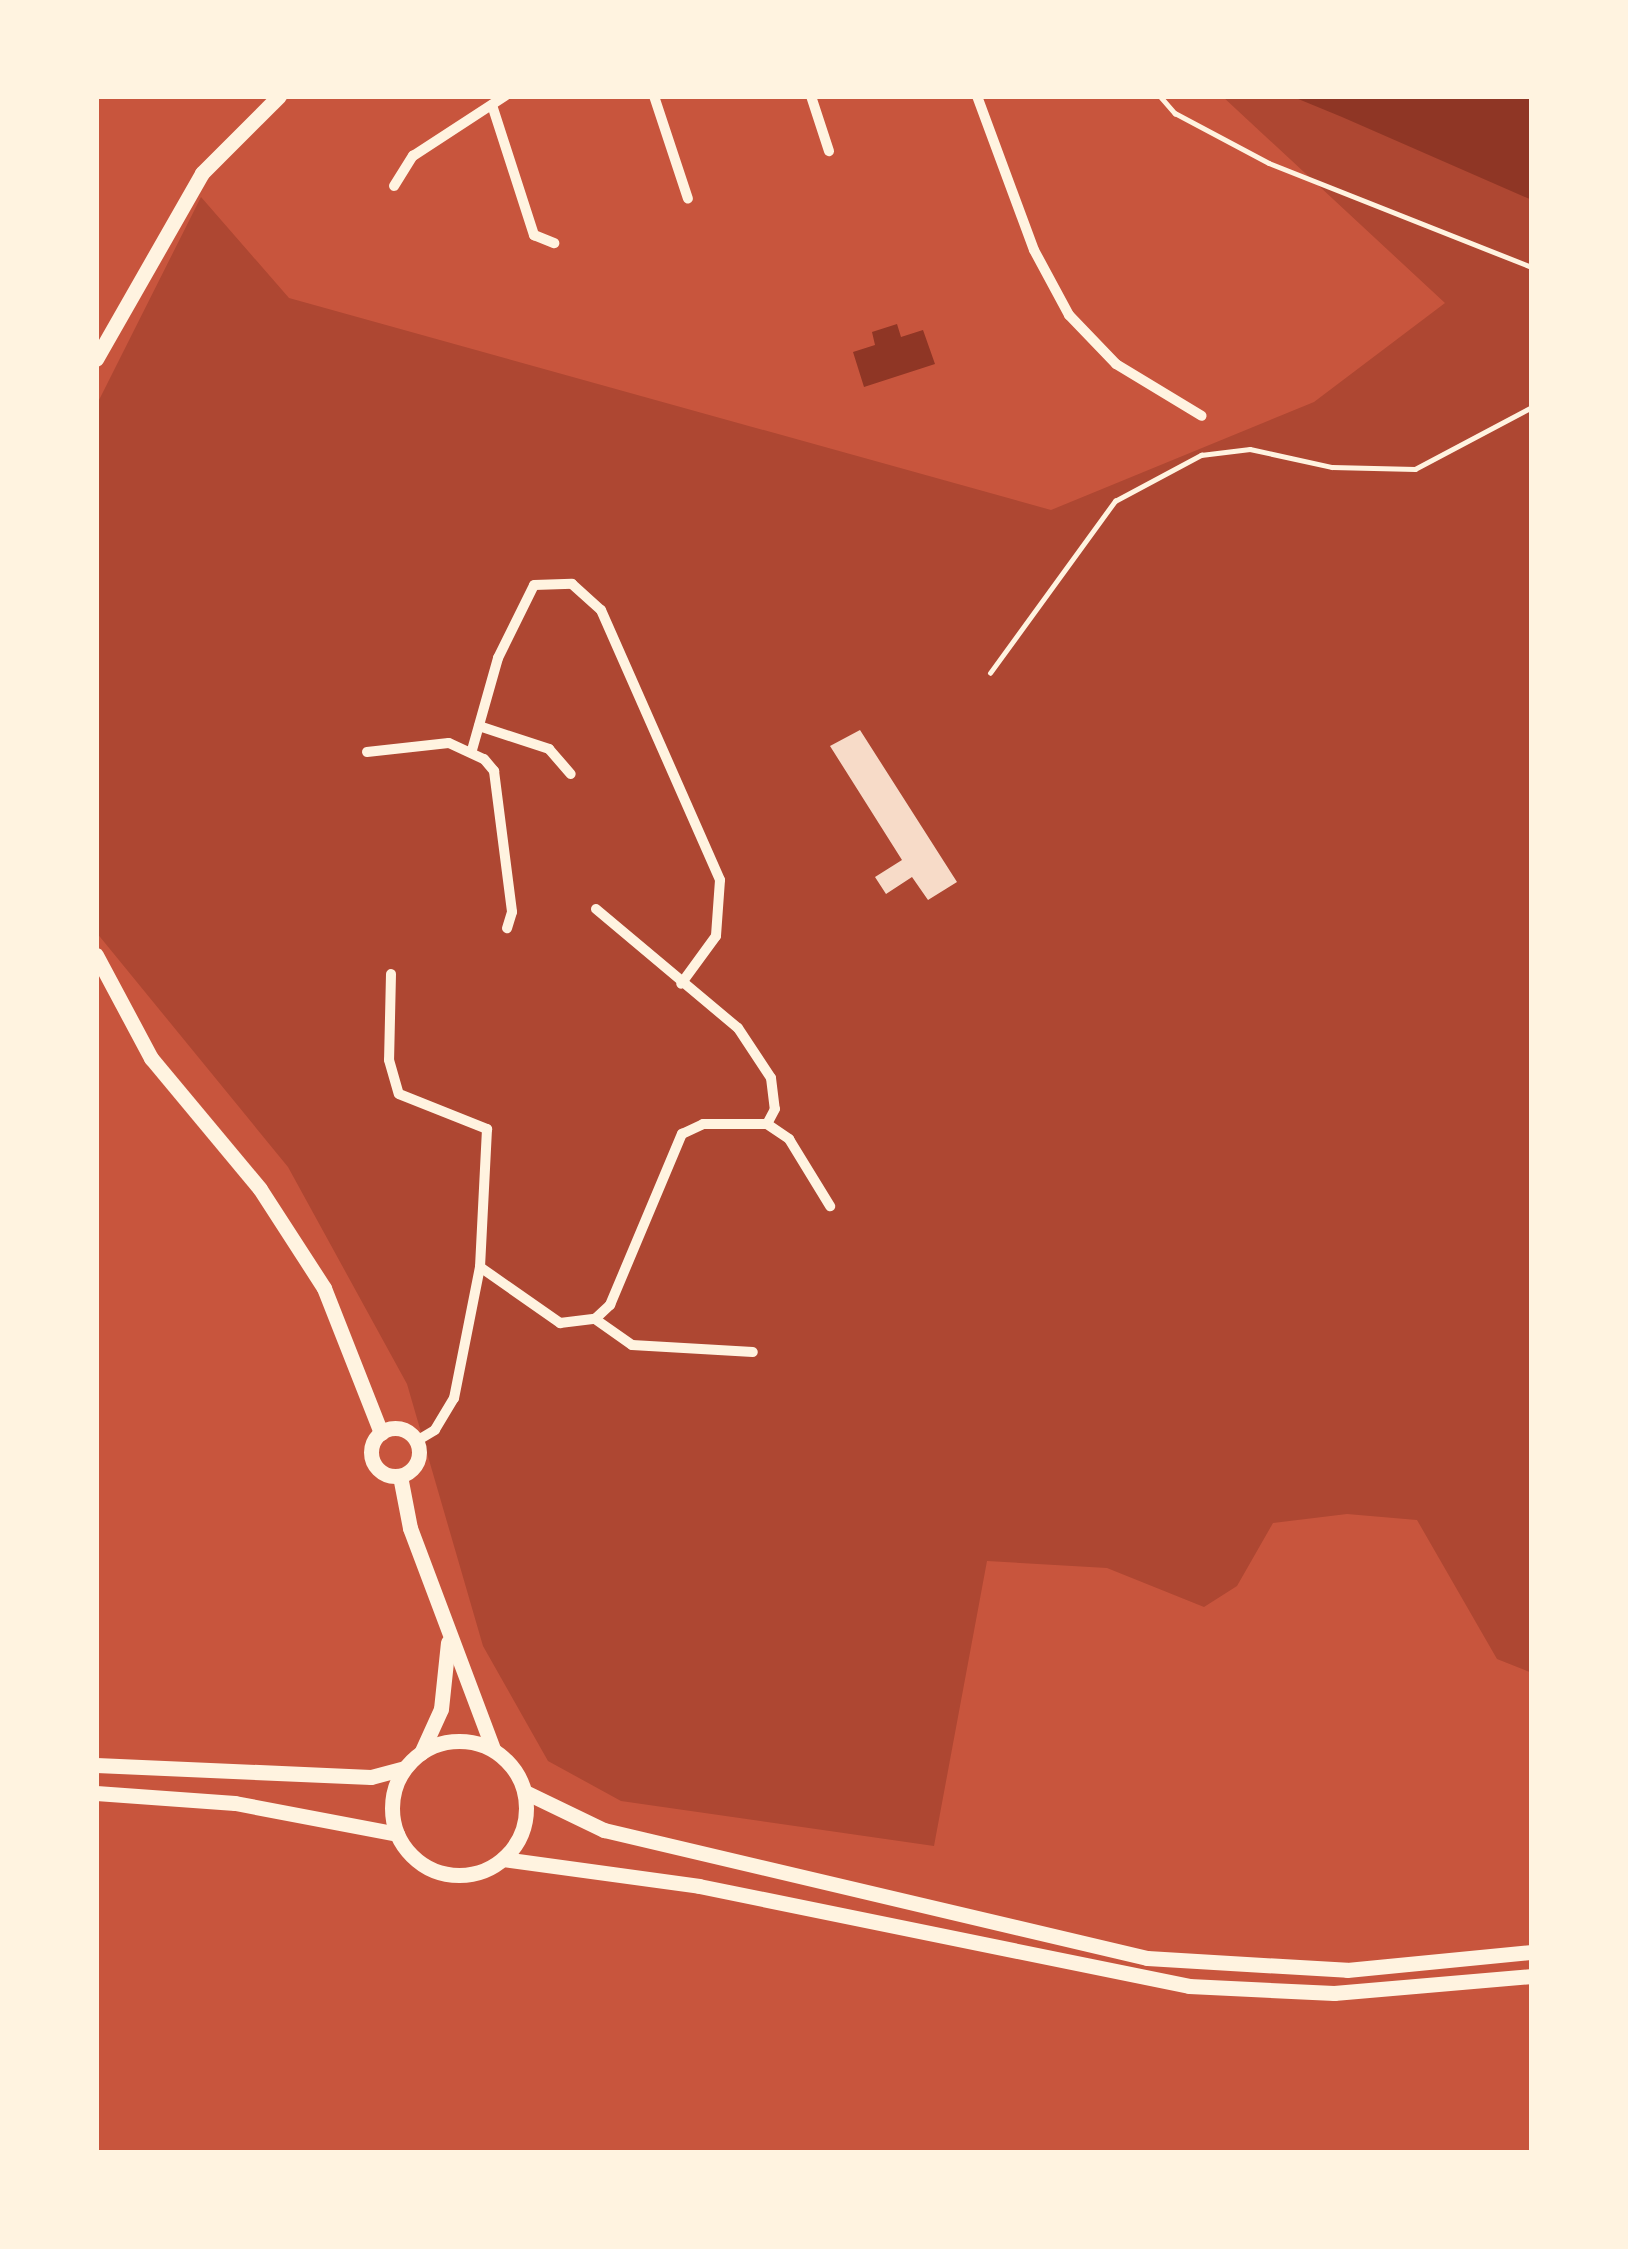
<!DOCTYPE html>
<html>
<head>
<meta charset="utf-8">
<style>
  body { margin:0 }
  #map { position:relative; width:1628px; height:2249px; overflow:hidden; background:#c8553d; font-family:"Asap Condensed",sans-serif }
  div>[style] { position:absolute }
  .green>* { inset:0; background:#ae4732 }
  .water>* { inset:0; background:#8f3625 }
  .building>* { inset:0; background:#f7dbc8 }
  .path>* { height:4.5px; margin:-2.25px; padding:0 2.25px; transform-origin:2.25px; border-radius:2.25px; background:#fff3e0 }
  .service>* { height:4.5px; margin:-2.25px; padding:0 2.25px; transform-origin:2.25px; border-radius:2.25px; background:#fff3e0 }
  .minor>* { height:10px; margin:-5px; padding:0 5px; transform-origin:5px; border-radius:5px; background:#fff3e0 }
  .secondary>* { height:15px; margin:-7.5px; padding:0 7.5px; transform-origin:7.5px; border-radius:7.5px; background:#fff3e0 }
  .secondary>.ring { margin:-7.5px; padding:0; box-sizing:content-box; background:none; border:15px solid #fff3e0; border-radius:50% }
  span { translate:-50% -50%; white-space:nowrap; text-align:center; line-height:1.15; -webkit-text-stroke:9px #fff3e0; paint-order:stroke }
  .frame { position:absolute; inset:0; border:99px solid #fff3e0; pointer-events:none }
</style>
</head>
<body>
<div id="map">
  <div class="green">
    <i style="clip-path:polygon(1222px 96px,1532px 96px,1532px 1673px,1497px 1659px,1417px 1520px,1347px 1514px,1273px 1523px,1237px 1586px,1204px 1607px,1107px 1568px,987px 1561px,934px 1846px,621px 1801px,548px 1761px,483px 1646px,407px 1384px,288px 1167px,96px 932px,96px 406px,201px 197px,289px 298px,1051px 510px,1314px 402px,1445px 303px)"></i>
  </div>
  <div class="water">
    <i style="clip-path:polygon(1291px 96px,1532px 96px,1532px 200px,1342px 117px)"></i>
    <i style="clip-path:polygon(897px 324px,901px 337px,923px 330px,935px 364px,864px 387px,853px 352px,875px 345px,872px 332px)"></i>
  </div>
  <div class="building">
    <i style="clip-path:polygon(860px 730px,957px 882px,928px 900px,912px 877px,886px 894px,875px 877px,902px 860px,830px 746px)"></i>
  </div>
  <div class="path">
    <i style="left:1160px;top:96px;width:23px;rotate:49deg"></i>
    <i style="left:1175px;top:113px;width:106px;rotate:28deg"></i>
    <i style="left:1269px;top:163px;width:283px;rotate:21.6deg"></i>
  </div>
  <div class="service">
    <i style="left:990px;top:673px;width:213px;rotate:-54deg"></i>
    <i style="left:1115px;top:501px;width:98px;rotate:-28.1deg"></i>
    <i style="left:1201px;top:455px;width:49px;rotate:-7deg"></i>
    <i style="left:1250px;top:449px;width:84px;rotate:12.4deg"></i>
    <i style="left:1332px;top:467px;width:83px;rotate:1.4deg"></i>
    <i style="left:1415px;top:469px;width:132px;rotate:-27.9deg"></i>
  </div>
  <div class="minor">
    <i style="left:654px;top:96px;width:108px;rotate:71.7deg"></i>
    <i style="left:811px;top:96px;width:58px;rotate:71.9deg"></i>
    <i style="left:977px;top:96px;width:164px;rotate:69.7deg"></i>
    <i style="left:1034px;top:250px;width:74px;rotate:61.7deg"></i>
    <i style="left:1069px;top:315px;width:68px;rotate:46.2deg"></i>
    <i style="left:1116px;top:364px;width:100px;rotate:31.2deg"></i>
    <i style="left:492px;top:105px;width:137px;rotate:72.1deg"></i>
    <i style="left:534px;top:235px;width:22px;rotate:22deg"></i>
    <i style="left:394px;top:186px;width:36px;rotate:-58deg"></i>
    <i style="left:413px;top:156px;width:110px;rotate:-33.1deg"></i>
    <i style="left:479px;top:726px;width:74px;rotate:18.2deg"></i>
    <i style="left:549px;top:749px;width:33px;rotate:49deg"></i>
    <i style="left:472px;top:750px;width:96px;rotate:-74.2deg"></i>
    <i style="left:498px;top:658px;width:81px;rotate:-63.7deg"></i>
    <i style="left:534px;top:585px;width:38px;rotate:-2deg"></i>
    <i style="left:572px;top:584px;width:39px;rotate:42deg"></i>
    <i style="left:601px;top:610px;width:295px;rotate:66.2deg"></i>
    <i style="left:720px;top:880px;width:56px;rotate:94.1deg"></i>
    <i style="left:716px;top:936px;width:59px;rotate:126.1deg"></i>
    <i style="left:367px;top:752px;width:82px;rotate:-6.3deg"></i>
    <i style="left:449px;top:743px;width:38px;rotate:25deg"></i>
    <i style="left:484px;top:759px;width:16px;rotate:50deg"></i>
    <i style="left:494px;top:771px;width:142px;rotate:82.7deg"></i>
    <i style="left:512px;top:912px;width:17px;rotate:107deg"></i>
    <i style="left:596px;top:909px;width:185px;rotate:40deg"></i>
    <i style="left:738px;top:1028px;width:60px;rotate:56.6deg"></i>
    <i style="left:771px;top:1078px;width:31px;rotate:83deg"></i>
    <i style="left:775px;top:1109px;width:17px;rotate:118deg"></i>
    <i style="left:391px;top:974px;width:86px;rotate:91.3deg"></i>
    <i style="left:389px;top:1060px;width:35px;rotate:74deg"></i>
    <i style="left:399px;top:1094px;width:95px;rotate:21.7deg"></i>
    <i style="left:487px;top:1129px;width:138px;rotate:92.9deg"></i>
    <i style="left:480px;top:1267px;width:134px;rotate:101.2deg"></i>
    <i style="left:454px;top:1398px;width:37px;rotate:121deg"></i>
    <i style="left:435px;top:1430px;width:21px;rotate:149deg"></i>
    <i style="left:480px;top:1267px;width:98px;rotate:35deg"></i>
    <i style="left:560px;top:1323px;width:35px;rotate:-7deg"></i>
    <i style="left:595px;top:1319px;width:21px;rotate:-43deg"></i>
    <i style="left:610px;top:1305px;width:186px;rotate:-67.2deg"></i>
    <i style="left:682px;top:1134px;width:23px;rotate:-25deg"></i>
    <i style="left:703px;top:1124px;width:64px"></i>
    <i style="left:767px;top:1124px;width:27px;rotate:34deg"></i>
    <i style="left:789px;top:1139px;width:79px;rotate:58.5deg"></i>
    <i style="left:595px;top:1319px;width:45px;rotate:35.1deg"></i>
    <i style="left:632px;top:1345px;width:121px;rotate:3.3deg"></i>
  </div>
  <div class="secondary">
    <i style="left:96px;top:359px;width:214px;rotate:-60.3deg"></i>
    <i style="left:202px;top:173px;width:109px;rotate:-45deg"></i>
    <i style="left:96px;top:955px;width:117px;rotate:61.9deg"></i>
    <i style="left:151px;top:1058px;width:170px;rotate:50.2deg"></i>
    <i style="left:260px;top:1189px;width:118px;rotate:57.1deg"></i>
    <i style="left:324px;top:1288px;width:156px;rotate:68.5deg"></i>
    <i class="ring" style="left:371px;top:1428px;width:33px;height:33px"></i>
    <i style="left:400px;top:1476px;width:53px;rotate:79.1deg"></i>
    <i style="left:410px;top:1528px;width:236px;rotate:69.4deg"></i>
    <i class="ring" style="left:392px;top:1741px;width:119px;height:119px"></i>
    <i style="left:421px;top:1753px;width:48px;rotate:-65.6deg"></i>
    <i style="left:441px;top:1709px;width:67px;rotate:-84deg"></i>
    <i style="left:96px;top:1765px;width:275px;rotate:2.5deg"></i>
    <i style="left:371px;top:1777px;width:35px;rotate:-15deg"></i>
    <i style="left:525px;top:1792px;width:88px;rotate:25.7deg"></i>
    <i style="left:604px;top:1830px;width:558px;rotate:13.26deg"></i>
    <i style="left:1147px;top:1958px;width:200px;rotate:3.4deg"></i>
    <i style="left:1347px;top:1970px;width:186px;rotate:-5.6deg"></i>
    <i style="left:96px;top:1793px;width:139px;rotate:4.1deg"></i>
    <i style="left:235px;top:1803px;width:165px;rotate:10.8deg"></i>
    <i style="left:503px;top:1859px;width:198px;rotate:7.8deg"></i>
    <i style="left:699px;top:1886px;width:500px;rotate:11.53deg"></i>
    <i style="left:1189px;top:1986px;width:145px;rotate:2.8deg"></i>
    <i style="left:1334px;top:1993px;width:199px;rotate:-4.9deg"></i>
  </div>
  <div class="frame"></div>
</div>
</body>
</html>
